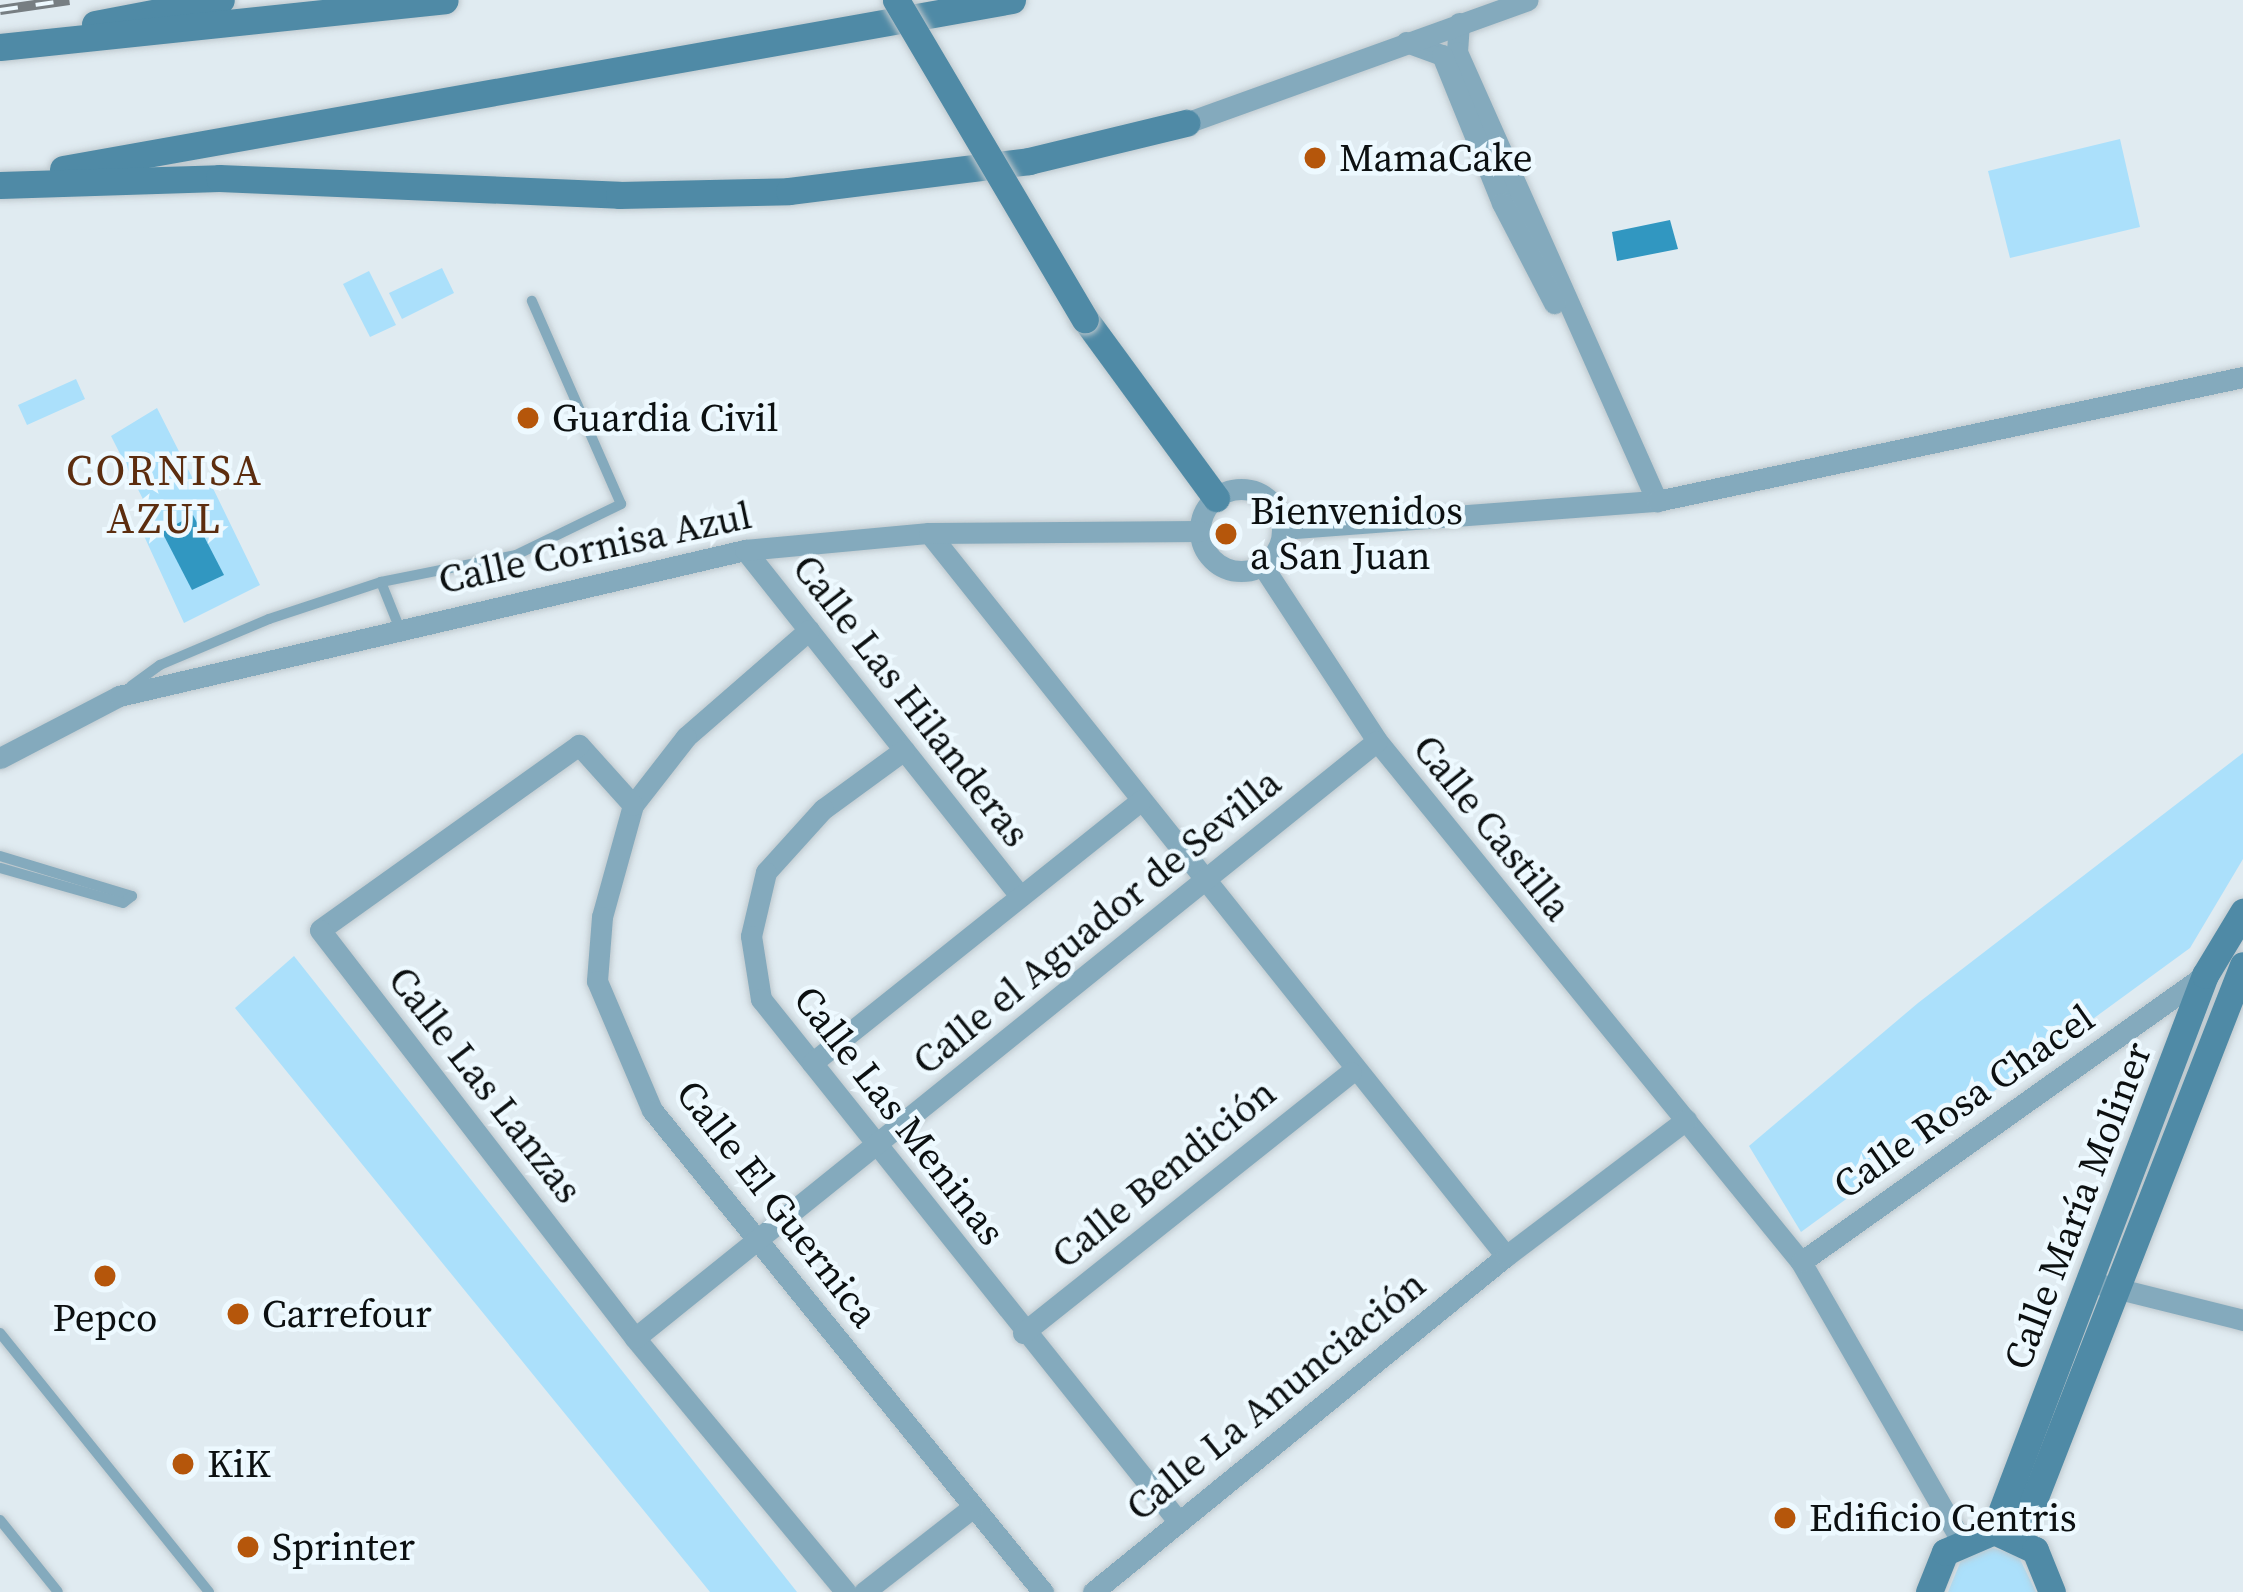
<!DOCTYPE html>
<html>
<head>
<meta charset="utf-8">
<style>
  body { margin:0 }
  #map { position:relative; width:2243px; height:1592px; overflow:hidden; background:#e0ebf1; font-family:"Source Serif 4",serif }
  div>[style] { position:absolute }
  .green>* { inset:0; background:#abe0fb }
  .water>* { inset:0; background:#3197c1 }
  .roads { filter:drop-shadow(0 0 3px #bec8cd) drop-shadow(0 0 3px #bec8cd) }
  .lane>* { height:10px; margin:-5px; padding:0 5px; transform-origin:5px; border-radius:5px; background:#84aabd }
  .street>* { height:21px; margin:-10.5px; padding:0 10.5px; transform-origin:10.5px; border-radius:10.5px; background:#84aabd }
  .street>.ring { margin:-10.5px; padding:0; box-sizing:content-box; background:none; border:21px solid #84aabd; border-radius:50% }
  .secondary>* { height:27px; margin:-13.5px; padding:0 13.5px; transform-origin:13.5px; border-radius:13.5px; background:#4f8aa6 }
  .rail>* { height:10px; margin-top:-5px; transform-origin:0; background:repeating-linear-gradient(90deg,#edf9ff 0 18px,#777e82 0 36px); box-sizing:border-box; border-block:3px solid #777e82 }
  .bridges { filter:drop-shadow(0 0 3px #bec8cd) drop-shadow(0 0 3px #bec8cd) }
  .secondary-bridge>* { height:27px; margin:-13.5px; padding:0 13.5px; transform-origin:13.5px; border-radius:13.5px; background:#4f8aa6 }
  .dots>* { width:33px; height:33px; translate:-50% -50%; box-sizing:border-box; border:6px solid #edf9ff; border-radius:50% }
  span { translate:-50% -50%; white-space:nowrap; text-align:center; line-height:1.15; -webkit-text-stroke:9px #edf9ff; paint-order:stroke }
  .poi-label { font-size:39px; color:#0c1011 }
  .left { translate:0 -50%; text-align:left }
  .street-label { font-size:39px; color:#0c1011 }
  .neighbourhood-label { font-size:42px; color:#5c2d0f; letter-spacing:3px }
</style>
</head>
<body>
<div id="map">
  <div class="green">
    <i style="clip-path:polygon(2120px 139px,2140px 227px,2010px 258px,1988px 171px)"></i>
    <i style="clip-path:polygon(442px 268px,454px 293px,402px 319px,389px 293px)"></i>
    <i style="clip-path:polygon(369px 271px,396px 325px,370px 337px,343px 284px)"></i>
    <i style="clip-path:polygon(76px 379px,85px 399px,27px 425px,18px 405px)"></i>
    <i style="clip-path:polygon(157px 408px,196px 485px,209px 480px,260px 585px,184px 623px,139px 525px,152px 517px,111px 436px)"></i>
    <i style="clip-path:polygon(2243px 753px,2243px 859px,2190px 948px,1801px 1232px,1749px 1146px,1918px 1003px)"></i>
    <i style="clip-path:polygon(294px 956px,797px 1592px,710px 1592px,235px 1008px)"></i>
    <i style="clip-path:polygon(1989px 1547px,2018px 1555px,2036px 1592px,1948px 1592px,1962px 1558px)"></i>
  </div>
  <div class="water">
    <i style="clip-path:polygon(1670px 220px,1678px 249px,1617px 261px,1612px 232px)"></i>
    <i style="clip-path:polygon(193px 515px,224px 575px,192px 590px,162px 532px)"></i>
  </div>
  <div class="roads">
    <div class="lane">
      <i style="left:381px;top:582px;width:48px;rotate:68.2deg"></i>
      <i style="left:131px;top:686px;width:36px;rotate:-36deg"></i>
      <i style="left:160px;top:665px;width:118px;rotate:-22.9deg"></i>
      <i style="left:269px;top:619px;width:118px;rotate:-18.3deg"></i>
      <i style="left:381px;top:582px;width:138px;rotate:-11.3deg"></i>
      <i style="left:516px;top:555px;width:117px;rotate:-25.9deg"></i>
      <i style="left:621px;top:504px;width:222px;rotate:-113.7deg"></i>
      <i style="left:0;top:856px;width:138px;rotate:16.9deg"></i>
      <i style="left:132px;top:896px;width:11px;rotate:142deg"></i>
      <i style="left:123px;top:903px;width:128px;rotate:-164.1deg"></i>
      <i style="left:0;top:1333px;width:333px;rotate:51.1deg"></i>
      <i style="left:0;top:1520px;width:92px;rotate:51.1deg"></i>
    </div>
    <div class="street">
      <i style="left:1459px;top:23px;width:29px;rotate:94deg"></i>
      <i style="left:1457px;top:52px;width:492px;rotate:66deg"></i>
      <i style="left:1406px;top:42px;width:38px;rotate:20deg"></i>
      <i style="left:1442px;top:55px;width:160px;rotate:67.9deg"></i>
      <i style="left:1502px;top:203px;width:113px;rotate:62.5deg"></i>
      <i style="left:1186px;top:123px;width:363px;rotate:-19.8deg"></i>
      <i class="ring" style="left:1200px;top:489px;width:61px;height:61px"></i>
      <i style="left:1282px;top:529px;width:376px;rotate:-4.3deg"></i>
      <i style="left:1657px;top:501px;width:599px;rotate:-11.95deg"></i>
      <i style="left:929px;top:533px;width:925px;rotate:51.41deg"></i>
      <i style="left:745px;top:550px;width:442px;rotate:51.5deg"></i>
      <i style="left:1262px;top:565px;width:210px;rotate:56.8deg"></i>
      <i style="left:1377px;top:741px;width:672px;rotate:50.86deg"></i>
      <i style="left:1801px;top:1262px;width:319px;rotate:60.1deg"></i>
      <i style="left:809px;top:630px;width:163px;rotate:139deg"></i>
      <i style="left:686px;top:737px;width:86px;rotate:127.9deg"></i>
      <i style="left:633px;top:805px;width:116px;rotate:105.5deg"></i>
      <i style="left:602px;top:917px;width:64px;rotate:94.5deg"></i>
      <i style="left:597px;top:981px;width:140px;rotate:66.9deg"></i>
      <i style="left:652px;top:1110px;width:621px;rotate:50.95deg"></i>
      <i style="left:904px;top:750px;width:100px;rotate:143.9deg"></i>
      <i style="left:823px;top:809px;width:85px;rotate:132.1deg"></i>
      <i style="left:766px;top:872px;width:66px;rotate:103.2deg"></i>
      <i style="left:751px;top:936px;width:64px;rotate:81deg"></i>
      <i style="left:761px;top:999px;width:668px;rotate:51.38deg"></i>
      <i style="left:0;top:758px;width:134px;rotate:-27.5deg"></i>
      <i style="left:119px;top:696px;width:643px;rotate:-13.13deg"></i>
      <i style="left:745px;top:550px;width:185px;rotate:-5.3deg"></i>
      <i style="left:929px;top:533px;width:271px;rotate:-0.4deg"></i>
      <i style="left:633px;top:805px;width:81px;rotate:-132deg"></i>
      <i style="left:579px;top:745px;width:318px;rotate:144.5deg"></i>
      <i style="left:320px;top:930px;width:515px;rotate:52.33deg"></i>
      <i style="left:635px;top:1338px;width:330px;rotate:50.3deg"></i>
      <i style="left:812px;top:1063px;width:421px;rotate:-38.6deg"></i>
      <i style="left:1801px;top:1262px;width:496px;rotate:-35.4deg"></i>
      <i style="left:2091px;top:1282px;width:157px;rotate:14deg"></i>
      <i style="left:1023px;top:1333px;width:419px;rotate:-38.5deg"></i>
      <i style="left:635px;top:1338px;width:952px;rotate:-38.82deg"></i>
      <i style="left:864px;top:1592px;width:137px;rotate:-37.9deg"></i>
      <i style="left:1093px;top:1592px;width:532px;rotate:-39.13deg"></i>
      <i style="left:1506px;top:1256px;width:226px;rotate:-37.1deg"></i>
    </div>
    <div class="secondary">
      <i style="left:95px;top:24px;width:128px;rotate:-10.8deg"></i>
      <i style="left:0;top:47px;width:447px;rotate:-6deg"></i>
      <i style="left:63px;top:169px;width:964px;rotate:-10.1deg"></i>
      <i style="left:0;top:185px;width:219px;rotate:-1.8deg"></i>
      <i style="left:219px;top:178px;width:400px;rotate:2.4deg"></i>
      <i style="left:619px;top:195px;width:170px;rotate:-1.3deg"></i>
      <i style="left:789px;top:191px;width:242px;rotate:-7.1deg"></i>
      <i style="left:1029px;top:161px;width:162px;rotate:-13.6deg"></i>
      <i style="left:1085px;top:319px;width:222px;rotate:53.8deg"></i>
      <i style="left:1994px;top:1531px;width:595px;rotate:-69.22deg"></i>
      <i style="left:2205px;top:975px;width:74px;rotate:-58.9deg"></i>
      <i style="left:2019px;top:1538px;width:615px;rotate:-68.65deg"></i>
      <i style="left:1929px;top:1592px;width:43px;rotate:-68.2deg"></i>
      <i style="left:1945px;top:1552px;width:53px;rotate:-23.2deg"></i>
      <i style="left:1994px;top:1531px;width:45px;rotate:24.9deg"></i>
      <i style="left:2035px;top:1550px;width:45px;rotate:68deg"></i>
    </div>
  </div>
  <div class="rail">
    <i style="left:0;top:10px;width:70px;rotate:-8.2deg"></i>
  </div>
  <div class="bridges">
    <div class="secondary-bridge">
      <i style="left:896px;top:0;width:371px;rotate:59.4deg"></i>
    </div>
  </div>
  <div class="dots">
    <i style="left:1315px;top:158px;background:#b5560b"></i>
    <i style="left:528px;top:418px;background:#b5560b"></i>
    <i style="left:1226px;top:534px;background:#b5560b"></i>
    <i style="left:105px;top:1276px;background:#b5560b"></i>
    <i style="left:238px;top:1314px;background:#b5560b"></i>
    <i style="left:183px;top:1464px;background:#b5560b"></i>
    <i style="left:1785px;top:1518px;background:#b5560b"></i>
    <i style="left:248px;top:1547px;background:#b5560b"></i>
  </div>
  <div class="poi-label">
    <span class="left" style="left:1339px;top:158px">MamaCake</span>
    <span class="left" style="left:552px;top:418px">Guardia Civil</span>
    <span class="left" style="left:1250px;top:534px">Bienvenidos<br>a San Juan</span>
    <span class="left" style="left:262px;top:1314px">Carrefour</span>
    <span style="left:105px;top:1318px">Pepco</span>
    <span class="left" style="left:207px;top:1464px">KiK</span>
    <span class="left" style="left:1809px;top:1518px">Edificio Centris</span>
    <span class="left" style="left:272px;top:1547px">Sprinter</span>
  </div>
  <div class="street-label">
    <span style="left:595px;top:548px;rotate:-12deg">Calle Cornisa Azul</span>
    <span style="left:911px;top:701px;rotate:52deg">Calle Las Hilanderas</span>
    <span style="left:1492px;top:828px;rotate:51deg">Calle Castilla</span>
    <span style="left:1097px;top:922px;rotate:-39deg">Calle el Aguador de Sevilla</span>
    <span style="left:485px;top:1085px;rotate:52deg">Calle Las Lanzas</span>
    <span style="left:1964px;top:1102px;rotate:-35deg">Calle Rosa Chacel</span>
    <span style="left:899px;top:1116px;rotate:52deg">Calle Las Meninas</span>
    <span style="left:1164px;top:1174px;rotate:-39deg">Calle Bendición</span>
    <span style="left:777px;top:1204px;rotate:52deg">Calle El Guernica</span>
    <span style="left:2078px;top:1206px;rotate:-69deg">Calle María Moliner</span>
    <span style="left:1276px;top:1396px;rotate:-39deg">Calle La Anunciación</span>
  </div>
  <div class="neighbourhood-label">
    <span style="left:165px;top:494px">CORNISA<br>AZUL</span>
  </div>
</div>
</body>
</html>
